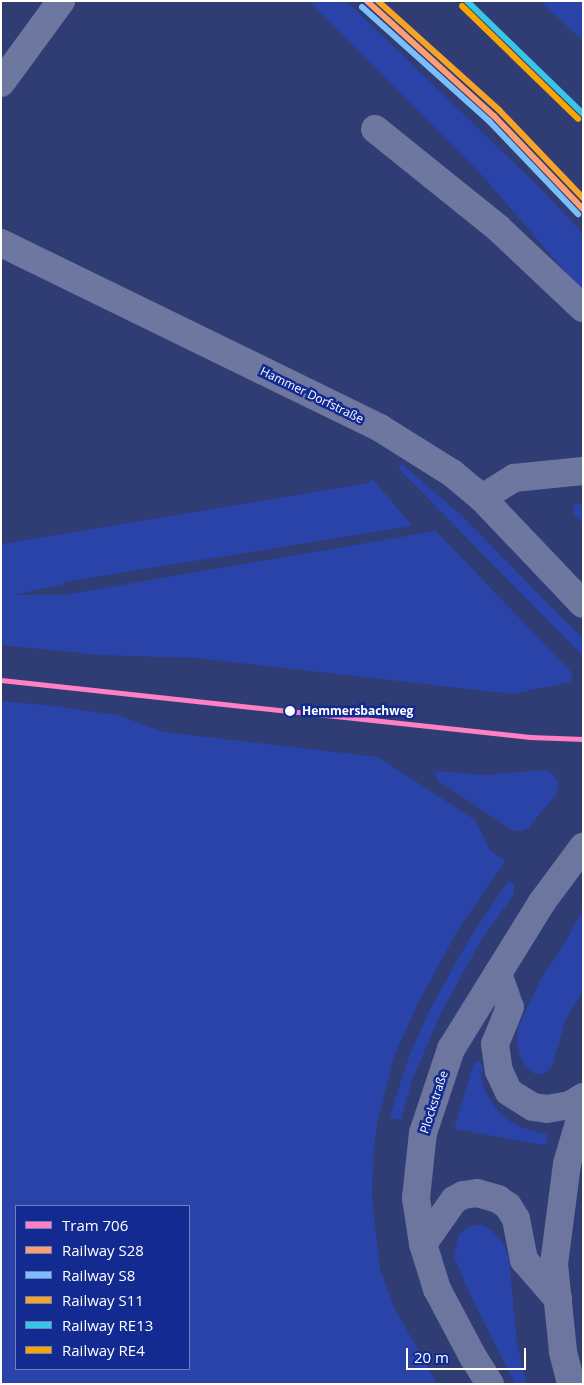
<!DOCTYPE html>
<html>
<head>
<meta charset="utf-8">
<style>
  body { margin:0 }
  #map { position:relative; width:584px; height:1385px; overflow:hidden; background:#303c74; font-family:"Open Sans",sans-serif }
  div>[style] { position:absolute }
  .green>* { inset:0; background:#2a43a9 }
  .minor>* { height:28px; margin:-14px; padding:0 14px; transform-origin:14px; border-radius:14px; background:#6d779f }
  .major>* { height:28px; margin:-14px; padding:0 14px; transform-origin:14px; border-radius:14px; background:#6c769e }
  .rail-1>* { height:6px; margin:-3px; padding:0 3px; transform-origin:3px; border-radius:3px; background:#fd9f72 }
  .rail-2>* { height:6px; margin:-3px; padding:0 3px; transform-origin:3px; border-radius:3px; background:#7abffc }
  .rail-3>* { height:6px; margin:-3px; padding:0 3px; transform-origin:3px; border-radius:3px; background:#f7a326 }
  .rail-4>* { height:6px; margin:-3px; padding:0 3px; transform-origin:3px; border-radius:3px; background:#3ac5e4 }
  .rail-5>* { height:6px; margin:-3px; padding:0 3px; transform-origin:3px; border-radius:3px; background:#f7a600 }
  .tram-1>* { height:5px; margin:-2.5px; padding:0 2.5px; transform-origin:2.5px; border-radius:2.5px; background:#ff80c5 }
  .dots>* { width:14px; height:14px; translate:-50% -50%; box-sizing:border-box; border:2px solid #132b91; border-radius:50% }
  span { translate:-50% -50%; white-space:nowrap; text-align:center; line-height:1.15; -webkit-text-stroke:5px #132b91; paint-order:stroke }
  .street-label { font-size:12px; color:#fff }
  .stop-label { font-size:12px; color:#fff; font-weight:700 }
  .left { translate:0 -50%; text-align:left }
  .frame { position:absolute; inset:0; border:2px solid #fff; pointer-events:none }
  .legend { position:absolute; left:15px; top:1205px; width:175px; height:165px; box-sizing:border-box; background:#132b91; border:1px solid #7180bd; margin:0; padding:6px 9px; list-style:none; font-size:15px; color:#fff }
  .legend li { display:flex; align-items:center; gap:10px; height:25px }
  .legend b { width:25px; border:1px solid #7180bd }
  .scale { position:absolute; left:406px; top:1348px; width:120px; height:22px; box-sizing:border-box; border:2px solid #fff; border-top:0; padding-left:6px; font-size:15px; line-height:18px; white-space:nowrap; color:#fff; -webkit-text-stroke:4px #132b91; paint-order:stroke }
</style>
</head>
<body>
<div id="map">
  <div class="green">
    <i style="clip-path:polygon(309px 1px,346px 1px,538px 186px,583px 233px,583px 292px,480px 173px)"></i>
    <i style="clip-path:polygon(540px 1px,583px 1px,583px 41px)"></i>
    <i style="clip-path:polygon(402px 464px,463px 517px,583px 639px,583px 656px,398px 468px)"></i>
    <i style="clip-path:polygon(372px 478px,412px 526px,64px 582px,64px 584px,13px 595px,63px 595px,436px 531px,573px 674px,570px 682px,512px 694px,196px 658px,101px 655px,1px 645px,1px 544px,369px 483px)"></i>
    <i style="clip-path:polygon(575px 504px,583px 504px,583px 523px,573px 513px)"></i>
    <i style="clip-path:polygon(evenodd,1px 701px,46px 705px,117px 715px,164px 732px,378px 757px,475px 820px,490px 850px,505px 861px,459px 928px,419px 1001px,394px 1056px,377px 1124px,373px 1159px,372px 1198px,380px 1269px,394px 1307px,437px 1384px,1px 1384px,1px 701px,16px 1206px,189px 1206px,189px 1369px,16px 1369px,16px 1206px)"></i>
    <i style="clip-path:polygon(546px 770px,555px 776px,558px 783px,557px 793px,528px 828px,522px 831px,512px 830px,437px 780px,435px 771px,483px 775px)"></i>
    <i style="clip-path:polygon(509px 880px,514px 885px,514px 894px,480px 942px,440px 1015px,411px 1083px,401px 1120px,390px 1117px,408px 1059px,430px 1009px,471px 936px)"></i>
    <i style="clip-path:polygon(583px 909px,583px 990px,566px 1019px,552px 1066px,544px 1074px,535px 1074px,525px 1066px,520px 1055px,517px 1042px,518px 1027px,541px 979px,565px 943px)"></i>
    <i style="clip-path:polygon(479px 1061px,483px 1067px,481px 1079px,486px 1093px,496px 1108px,509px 1121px,523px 1128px,548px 1135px,545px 1145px,454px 1129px,474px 1063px)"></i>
    <i style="clip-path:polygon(474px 1225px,482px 1225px,492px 1231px,503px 1242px,509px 1258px,517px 1345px,526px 1381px,525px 1384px,515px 1384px,468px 1290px,454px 1256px,459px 1235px,465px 1229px)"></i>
  </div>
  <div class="minor">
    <i style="left:1px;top:83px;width:102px;rotate:-53.8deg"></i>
    <i style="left:375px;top:129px;width:158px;rotate:38.8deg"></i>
    <i style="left:498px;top:228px;width:117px;rotate:43.3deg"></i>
    <i style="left:1px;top:243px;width:422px;rotate:26deg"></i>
    <i style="left:380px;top:428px;width:85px;rotate:32deg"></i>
    <i style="left:452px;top:473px;width:39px;rotate:40deg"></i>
    <i style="left:482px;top:498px;width:146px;rotate:46.4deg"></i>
    <i style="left:482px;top:498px;width:38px;rotate:-32deg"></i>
    <i style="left:514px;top:478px;width:69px;rotate:-5.8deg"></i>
  </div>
  <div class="major">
    <i style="left:498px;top:973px;width:36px;rotate:71deg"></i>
    <i style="left:510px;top:1007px;width:40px;rotate:112deg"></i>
    <i style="left:495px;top:1044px;width:27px;rotate:82deg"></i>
    <i style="left:499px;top:1071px;width:23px;rotate:65deg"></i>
    <i style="left:509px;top:1092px;width:28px;rotate:32deg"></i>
    <i style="left:533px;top:1107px;width:14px;rotate:8deg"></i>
    <i style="left:547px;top:1109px;width:23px;rotate:-10deg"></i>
    <i style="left:570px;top:1105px;width:15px;rotate:-32deg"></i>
    <i style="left:423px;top:1244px;width:54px;rotate:-54.8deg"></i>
    <i style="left:454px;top:1200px;width:10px;rotate:-29deg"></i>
    <i style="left:463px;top:1195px;width:14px;rotate:-8deg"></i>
    <i style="left:477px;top:1193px;width:22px;rotate:16deg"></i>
    <i style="left:498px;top:1199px;width:12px;rotate:35deg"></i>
    <i style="left:508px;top:1206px;width:15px;rotate:58deg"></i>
    <i style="left:516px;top:1219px;width:42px;rotate:79deg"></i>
    <i style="left:524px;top:1260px;width:52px;rotate:48.9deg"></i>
    <i style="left:490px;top:1384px;width:32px;rotate:-122deg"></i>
    <i style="left:473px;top:1357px;width:77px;rotate:-117.9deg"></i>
    <i style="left:437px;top:1289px;width:47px;rotate:-107.3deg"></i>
    <i style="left:423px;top:1244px;width:47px;rotate:-98.7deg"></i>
    <i style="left:416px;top:1198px;width:65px;rotate:-83.9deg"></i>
    <i style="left:423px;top:1133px;width:89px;rotate:-71.6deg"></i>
    <i style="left:451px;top:1049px;width:173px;rotate:-58.2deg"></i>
    <i style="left:542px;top:902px;width:69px;rotate:-53.3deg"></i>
    <i style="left:571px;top:1384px;width:34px;rotate:-104deg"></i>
    <i style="left:563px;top:1351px;width:87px;rotate:-95.9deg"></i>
    <i style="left:554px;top:1264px;width:101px;rotate:-82.6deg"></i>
    <i style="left:567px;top:1164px;width:57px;rotate:-73.8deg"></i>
  </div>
  <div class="rail-1">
    <i style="left:367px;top:1px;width:171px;rotate:42.2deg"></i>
    <i style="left:494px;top:116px;width:129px;rotate:46.3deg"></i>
  </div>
  <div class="rail-2">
    <i style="left:362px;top:7px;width:171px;rotate:41.9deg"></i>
    <i style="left:489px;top:121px;width:129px;rotate:46.3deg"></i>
  </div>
  <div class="rail-3">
    <i style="left:378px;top:1px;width:163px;rotate:42deg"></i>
    <i style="left:499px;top:110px;width:122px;rotate:46.3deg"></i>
  </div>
  <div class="rail-4">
    <i style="left:467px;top:1px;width:162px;rotate:44.2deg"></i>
  </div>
  <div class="rail-5">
    <i style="left:462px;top:6px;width:162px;rotate:44.2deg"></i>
  </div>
  <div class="tram-1">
    <i style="left:1px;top:680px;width:532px;rotate:6.15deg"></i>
    <i style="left:530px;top:737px;width:53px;rotate:2.2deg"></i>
  </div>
  <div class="dots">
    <i style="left:290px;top:711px;background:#fff"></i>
  </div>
  <div class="street-label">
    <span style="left:312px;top:395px;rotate:26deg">Hammer Dorfstraße</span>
    <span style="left:434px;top:1102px;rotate:-72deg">Plockstraße</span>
  </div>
  <div class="stop-label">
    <span class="left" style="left:302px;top:711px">Hemmersbachweg</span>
  </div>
  <div class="frame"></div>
  <ul class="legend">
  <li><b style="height:6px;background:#ff80c5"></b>Tram 706</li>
  <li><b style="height:6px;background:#fd9f72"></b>Railway S28</li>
  <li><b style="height:6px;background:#7abffc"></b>Railway S8</li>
  <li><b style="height:6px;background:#f7a326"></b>Railway S11</li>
  <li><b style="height:6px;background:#3ac5e4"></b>Railway RE13</li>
  <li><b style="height:6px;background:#f7a600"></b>Railway RE4</li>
  </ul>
  <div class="scale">20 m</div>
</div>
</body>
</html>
